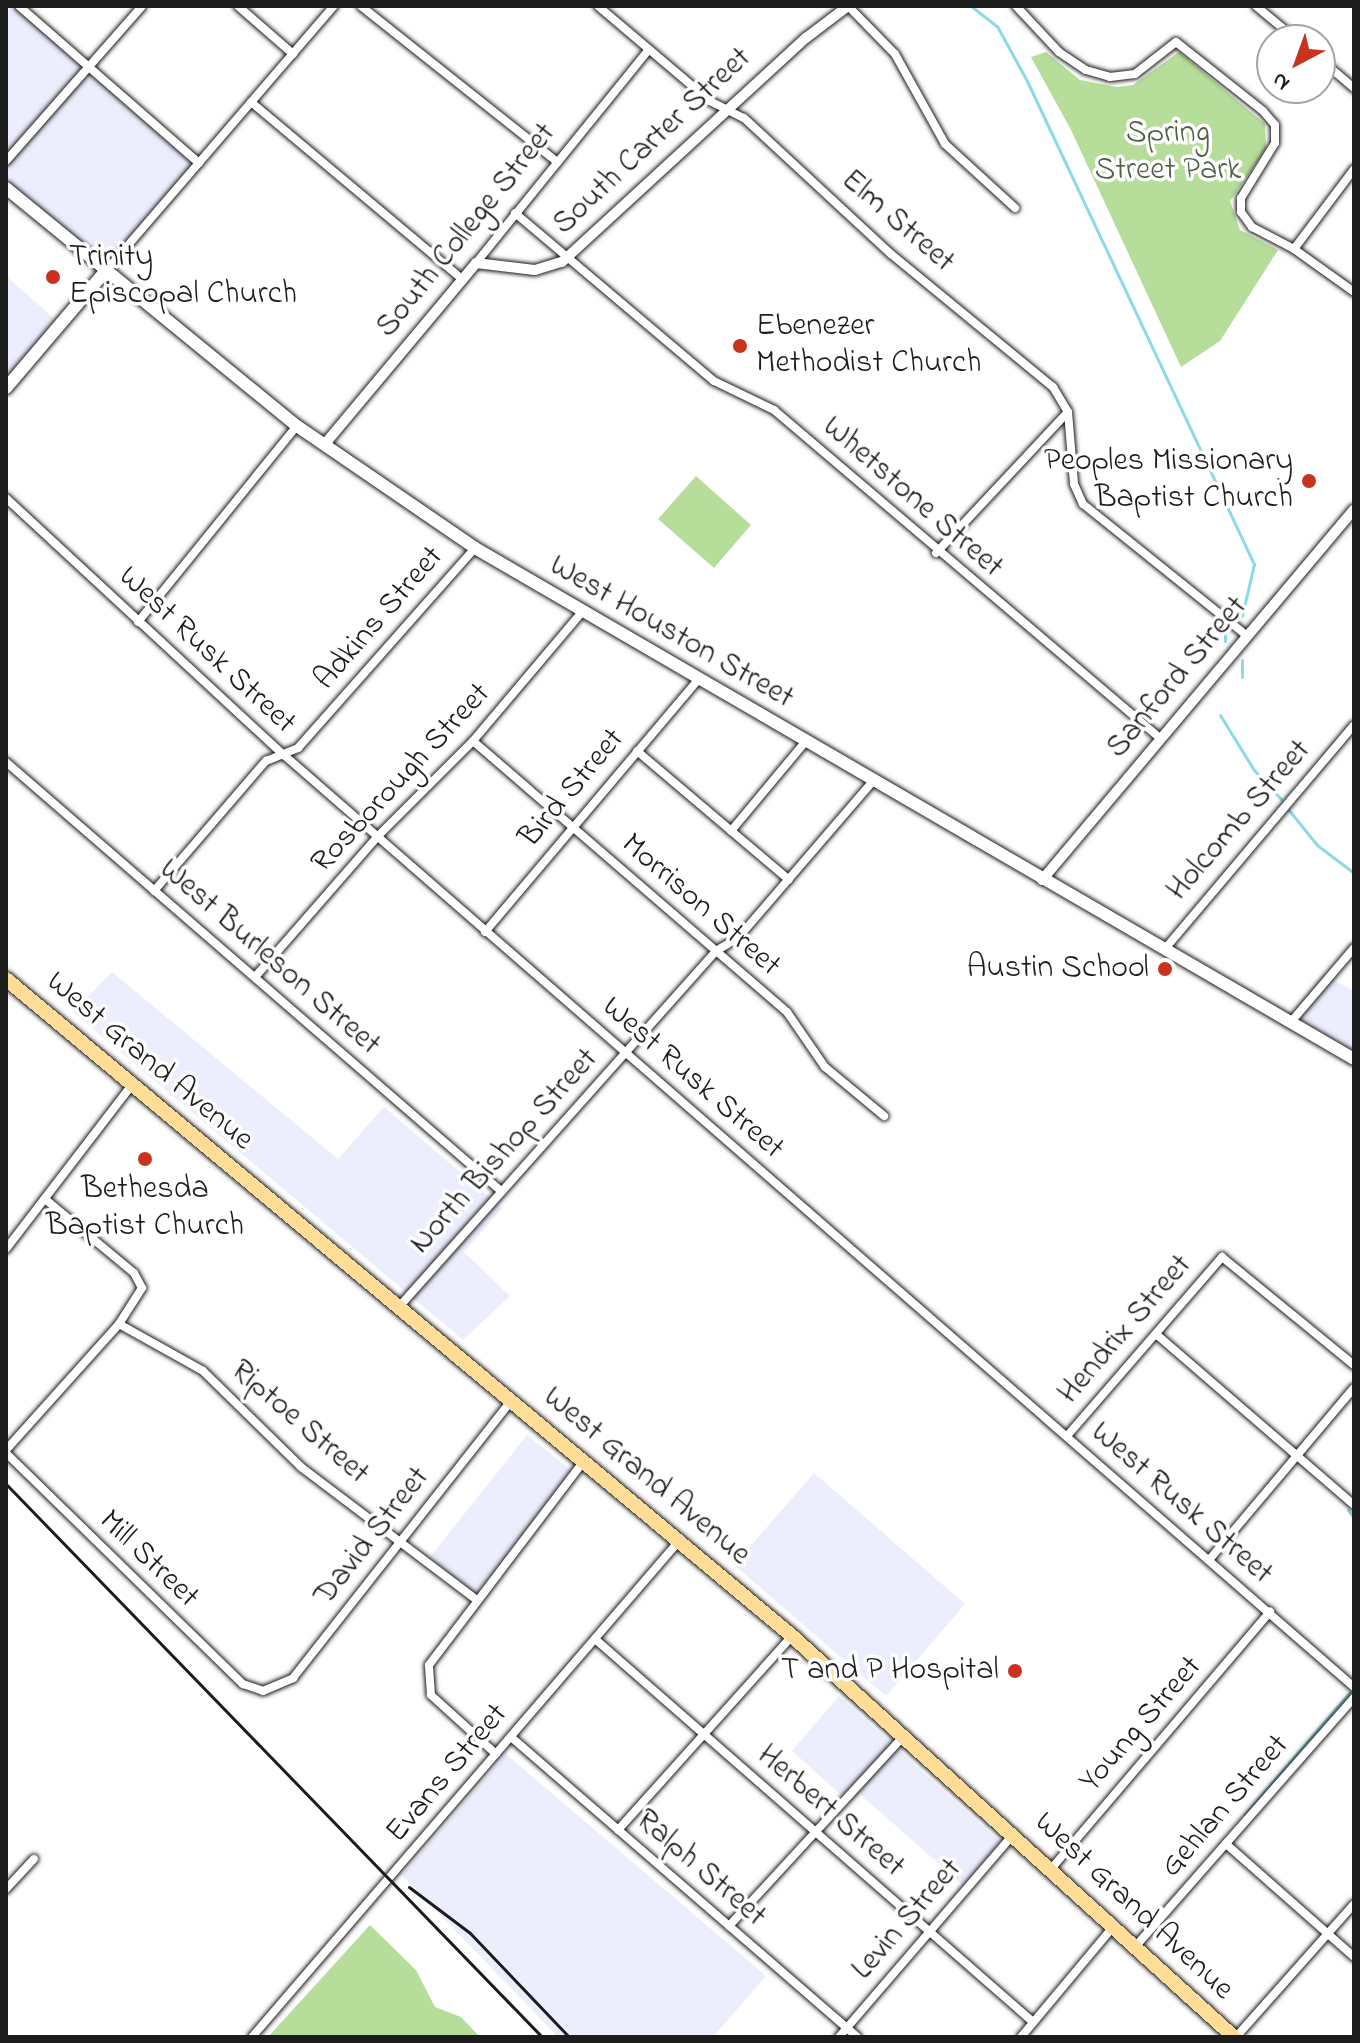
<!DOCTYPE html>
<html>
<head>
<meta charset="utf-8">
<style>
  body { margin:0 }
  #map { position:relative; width:1360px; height:2043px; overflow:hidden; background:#fff; font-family:"Indie Flower",sans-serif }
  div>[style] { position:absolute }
  .built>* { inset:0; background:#eceefe }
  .green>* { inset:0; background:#b6dd99 }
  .stream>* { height:3px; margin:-1.5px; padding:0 1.5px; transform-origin:1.5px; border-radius:1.5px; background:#8bdae8 }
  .roads { filter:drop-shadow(0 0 2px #1c1c1c) drop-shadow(0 0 2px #1c1c1c) }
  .minor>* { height:8px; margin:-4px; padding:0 4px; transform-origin:4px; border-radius:4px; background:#fff }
  .tertiary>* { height:10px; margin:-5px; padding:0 5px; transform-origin:5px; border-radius:5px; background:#fff }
  .secondary>* { height:12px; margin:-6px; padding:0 6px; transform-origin:6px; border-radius:6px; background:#fff }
  .trunk>* { height:14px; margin:-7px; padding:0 7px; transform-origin:7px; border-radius:7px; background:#ffdd96 }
  .rail>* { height:3px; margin:-1.5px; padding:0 1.5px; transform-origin:1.5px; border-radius:1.5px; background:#1c1c1c }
  .dots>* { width:22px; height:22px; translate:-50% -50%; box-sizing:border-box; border:4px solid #fff; border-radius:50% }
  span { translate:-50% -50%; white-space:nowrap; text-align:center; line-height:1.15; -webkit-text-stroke:7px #fff; paint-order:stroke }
  .park-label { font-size:32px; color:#526048 }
  .street-label { font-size:32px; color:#1c1c1c }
  .poi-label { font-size:32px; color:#1c1c1c }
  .left { translate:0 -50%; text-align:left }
  .right { translate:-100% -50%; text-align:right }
  .frame { position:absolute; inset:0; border:8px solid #1c1c1c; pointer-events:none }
  .north { position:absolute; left:1256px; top:24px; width:80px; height:80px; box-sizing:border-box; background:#fff; border:2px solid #a4a4a4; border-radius:50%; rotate:221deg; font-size:22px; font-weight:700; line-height:32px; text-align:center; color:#1c1c1c }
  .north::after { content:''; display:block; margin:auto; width:28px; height:36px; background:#c8321e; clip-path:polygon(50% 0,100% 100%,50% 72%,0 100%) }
</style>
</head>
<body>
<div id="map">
  <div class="built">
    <i style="clip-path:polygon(6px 6px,15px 6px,195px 164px,106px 265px,6px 181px)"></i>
    <i style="clip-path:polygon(6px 276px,57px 321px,6px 380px)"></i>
    <i style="clip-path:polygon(112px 972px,338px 1159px,384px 1107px,502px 1208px,464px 1252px,510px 1296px,463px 1340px,73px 1012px)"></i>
    <i style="clip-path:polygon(1323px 974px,1354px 991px,1354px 1051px,1291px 1014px)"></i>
    <i style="clip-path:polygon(527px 1435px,573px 1472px,476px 1594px,430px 1557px)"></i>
    <i style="clip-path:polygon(814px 1473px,965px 1604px,886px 1696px,734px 1565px)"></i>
    <i style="clip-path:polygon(839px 1696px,1002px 1844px,965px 1887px,860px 1794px,850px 1803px,792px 1751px)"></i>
    <i style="clip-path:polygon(506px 1754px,766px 1976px,713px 2037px,558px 2037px,402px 1875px)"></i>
  </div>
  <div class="green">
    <i style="clip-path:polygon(1046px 52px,1080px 80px,1117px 87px,1133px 85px,1179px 52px,1265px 124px,1266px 148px,1230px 201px,1240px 230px,1278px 250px,1220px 341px,1181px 367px,1071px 130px,1031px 57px)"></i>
    <i style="clip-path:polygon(696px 476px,751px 525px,714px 568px,658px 519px)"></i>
    <i style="clip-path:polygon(370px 1925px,416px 1970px,435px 2007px,461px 2017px,480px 2037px,268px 2037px)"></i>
  </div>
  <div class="stream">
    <i style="left:971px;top:6px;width:33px;rotate:38deg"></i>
    <i style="left:997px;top:26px;width:63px;rotate:61.4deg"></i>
    <i style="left:1027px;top:81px;width:534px;rotate:64.83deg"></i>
    <i style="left:1254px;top:564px;width:53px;rotate:103deg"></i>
    <i style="left:1225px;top:633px;width:8px;rotate:90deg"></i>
    <i style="left:1242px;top:677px;width:17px;rotate:-90deg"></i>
    <i style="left:1220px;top:715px;width:65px;rotate:58.3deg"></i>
    <i style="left:1254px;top:770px;width:40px;rotate:47deg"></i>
    <i style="left:1288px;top:809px;width:46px;rotate:51.1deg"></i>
    <i style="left:1317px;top:845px;width:46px;rotate:37.1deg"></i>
    <i style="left:1348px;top:1510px;width:10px;rotate:53deg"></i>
    <i style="left:1245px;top:1814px;width:160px;rotate:-49.3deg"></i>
  </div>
  <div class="roads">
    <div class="minor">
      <i style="left:19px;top:6px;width:239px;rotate:41.1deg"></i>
      <i style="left:238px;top:6px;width:73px;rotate:41.1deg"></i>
      <i style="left:361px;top:6px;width:251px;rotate:38.5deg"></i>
      <i style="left:598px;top:6px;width:147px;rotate:40.3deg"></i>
      <i style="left:710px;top:101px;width:38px;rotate:27deg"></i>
      <i style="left:744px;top:118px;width:200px;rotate:42.8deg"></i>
      <i style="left:891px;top:254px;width:210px;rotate:39.4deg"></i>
      <i style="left:1053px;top:387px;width:29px;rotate:59deg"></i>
      <i style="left:1068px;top:412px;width:72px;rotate:85.2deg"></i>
      <i style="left:1074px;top:484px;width:22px;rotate:66deg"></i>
      <i style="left:1083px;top:504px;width:211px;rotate:38.8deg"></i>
      <i style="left:848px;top:6px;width:67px;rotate:45.6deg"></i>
      <i style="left:895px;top:54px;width:103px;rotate:60.9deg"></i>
      <i style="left:945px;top:144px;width:95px;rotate:42.4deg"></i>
      <i style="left:1016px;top:6px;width:63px;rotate:46.9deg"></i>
      <i style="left:1059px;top:52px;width:32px;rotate:34deg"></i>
      <i style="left:1086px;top:70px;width:25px;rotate:16deg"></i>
      <i style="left:1110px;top:77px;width:25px;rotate:-7deg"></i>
      <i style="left:1135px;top:74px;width:52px;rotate:-38deg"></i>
      <i style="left:1176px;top:42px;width:111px;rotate:38.4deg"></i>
      <i style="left:1263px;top:111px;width:18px;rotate:49deg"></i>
      <i style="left:1275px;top:125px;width:18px;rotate:90deg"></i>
      <i style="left:1275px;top:143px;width:65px;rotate:121.7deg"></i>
      <i style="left:1241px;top:198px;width:14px;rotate:90deg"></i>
      <i style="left:1241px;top:212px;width:19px;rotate:54deg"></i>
      <i style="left:1252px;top:227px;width:47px;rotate:27.6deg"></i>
      <i style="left:1294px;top:249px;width:74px;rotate:35.6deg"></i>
      <i style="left:1256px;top:6px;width:53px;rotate:39.7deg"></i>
      <i style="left:1320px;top:59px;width:45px;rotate:40.5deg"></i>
      <i style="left:251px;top:102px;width:277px;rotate:40deg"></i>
      <i style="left:6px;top:161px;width:206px;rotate:-48.7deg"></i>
      <i style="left:515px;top:213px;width:260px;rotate:40.2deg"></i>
      <i style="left:714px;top:381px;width:67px;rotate:25.8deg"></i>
      <i style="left:774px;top:410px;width:508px;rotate:40.37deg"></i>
      <i style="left:1294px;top:249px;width:100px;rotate:-53.1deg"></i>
      <i style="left:476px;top:263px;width:275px;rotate:-51deg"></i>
      <i style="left:105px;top:272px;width:351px;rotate:-49.3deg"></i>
      <i style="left:6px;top:498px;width:379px;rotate:42.8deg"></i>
      <i style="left:284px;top:755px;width:1419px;rotate:41.06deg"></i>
      <i style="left:936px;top:553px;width:193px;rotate:-46.9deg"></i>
      <i style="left:138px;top:622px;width:252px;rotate:-51deg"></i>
      <i style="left:473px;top:741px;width:415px;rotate:40.8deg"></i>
      <i style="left:787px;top:1012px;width:67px;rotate:55.4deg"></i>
      <i style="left:825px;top:1067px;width:77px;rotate:39.7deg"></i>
      <i style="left:637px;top:751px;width:199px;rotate:40.3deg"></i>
      <i style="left:6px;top:762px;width:655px;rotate:40.91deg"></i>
      <i style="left:731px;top:831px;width:117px;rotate:-50.2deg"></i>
      <i style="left:154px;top:891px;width:172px;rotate:-49.3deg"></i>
      <i style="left:266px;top:761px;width:35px;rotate:-22deg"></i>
      <i style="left:298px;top:748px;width:267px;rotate:-48.5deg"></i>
      <i style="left:485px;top:932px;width:331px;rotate:-49.8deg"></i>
      <i style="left:1164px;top:950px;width:294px;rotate:-49.8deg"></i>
      <i style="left:255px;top:977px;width:186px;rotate:-48.9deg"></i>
      <i style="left:377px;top:837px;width:136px;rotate:-45deg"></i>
      <i style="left:473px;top:741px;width:169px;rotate:-49.8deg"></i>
      <i style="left:1290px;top:1023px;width:99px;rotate:-49.5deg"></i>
      <i style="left:6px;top:1249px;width:207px;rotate:-52.5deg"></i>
      <i style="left:398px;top:1308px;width:478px;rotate:-48.3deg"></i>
      <i style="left:716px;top:951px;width:26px;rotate:-31deg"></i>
      <i style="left:738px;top:938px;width:207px;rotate:-49.3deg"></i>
      <i style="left:119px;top:1324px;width:96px;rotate:29.2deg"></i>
      <i style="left:203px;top:1371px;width:137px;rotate:44.4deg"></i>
      <i style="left:301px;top:1467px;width:221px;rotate:37.1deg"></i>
      <i style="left:1156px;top:1334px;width:262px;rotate:40.8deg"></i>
      <i style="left:1067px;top:1436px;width:237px;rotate:-49.1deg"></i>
      <i style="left:1222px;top:1257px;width:171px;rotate:39.3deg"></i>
      <i style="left:6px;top:1450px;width:169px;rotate:-48.1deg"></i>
      <i style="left:119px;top:1324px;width:43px;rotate:-57.4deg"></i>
      <i style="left:142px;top:1288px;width:17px;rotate:-118deg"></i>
      <i style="left:134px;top:1273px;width:116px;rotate:-140.3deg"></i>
      <i style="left:6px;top:1453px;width:331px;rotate:44.3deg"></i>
      <i style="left:243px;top:1684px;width:21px;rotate:19deg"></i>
      <i style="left:263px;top:1691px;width:33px;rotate:-23deg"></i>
      <i style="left:293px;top:1678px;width:352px;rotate:-51.8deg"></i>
      <i style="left:1209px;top:1560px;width:225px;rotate:-49.9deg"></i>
      <i style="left:595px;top:1639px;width:582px;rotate:41.17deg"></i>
      <i style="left:511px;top:1737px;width:458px;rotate:40.9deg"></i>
      <i style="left:496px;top:1754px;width:88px;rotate:-137.8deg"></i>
      <i style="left:431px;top:1695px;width:30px;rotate:-94deg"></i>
      <i style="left:429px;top:1665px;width:256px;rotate:-52.8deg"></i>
      <i style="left:618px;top:1830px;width:261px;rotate:-48.1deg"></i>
      <i style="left:1226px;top:1844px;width:171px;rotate:41.4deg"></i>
      <i style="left:1051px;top:1869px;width:338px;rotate:-49.6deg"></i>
      <i style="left:6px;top:1889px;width:41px;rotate:-47deg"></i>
      <i style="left:729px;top:1926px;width:258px;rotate:-47.4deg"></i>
      <i style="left:1135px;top:1947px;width:332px;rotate:-48.7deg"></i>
      <i style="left:252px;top:2037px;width:654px;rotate:-49.28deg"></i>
      <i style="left:839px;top:2037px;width:267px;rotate:-49.3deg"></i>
      <i style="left:1021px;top:2037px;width:143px;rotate:-50.1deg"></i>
      <i style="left:1236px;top:2037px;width:178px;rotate:-48.4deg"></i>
    </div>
    <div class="tertiary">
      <i style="left:324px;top:445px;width:237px;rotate:-50.1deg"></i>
      <i style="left:476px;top:263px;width:59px;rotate:6.8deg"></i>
      <i style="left:535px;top:270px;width:28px;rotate:-17deg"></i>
      <i style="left:562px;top:262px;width:331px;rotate:-42.6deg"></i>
      <i style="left:806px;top:38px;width:53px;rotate:-37.3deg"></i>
      <i style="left:1042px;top:880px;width:484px;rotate:-49.9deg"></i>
    </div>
    <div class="secondary">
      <i style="left:6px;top:188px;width:376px;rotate:39.3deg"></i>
      <i style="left:297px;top:426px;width:216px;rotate:34.4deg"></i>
      <i style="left:475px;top:548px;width:1017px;rotate:30.17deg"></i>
      <i style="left:6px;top:388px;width:151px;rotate:-49.6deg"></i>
    </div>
    <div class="trunk">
      <i style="left:6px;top:979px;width:1024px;rotate:39.89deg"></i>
      <i style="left:792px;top:1636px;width:597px;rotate:42.22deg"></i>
    </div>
  </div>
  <div class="rail">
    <i style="left:6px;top:1484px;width:770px;rotate:45.89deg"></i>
    <i style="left:409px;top:1887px;width:76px;rotate:37deg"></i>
    <i style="left:470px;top:1933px;width:144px;rotate:46.4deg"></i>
  </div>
  <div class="dots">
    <i style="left:53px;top:277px;background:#c8321e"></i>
    <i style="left:740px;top:346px;background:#c8321e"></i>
    <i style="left:1309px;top:481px;background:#c8321e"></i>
    <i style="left:1165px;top:969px;background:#c8321e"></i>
    <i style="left:145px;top:1159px;background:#c8321e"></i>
    <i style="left:1015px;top:1671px;background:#c8321e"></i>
  </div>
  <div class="park-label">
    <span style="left:1168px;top:153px">Spring<br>Street Park</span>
  </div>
  <div class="street-label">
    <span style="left:653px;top:142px;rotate:-43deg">South Carter Street</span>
    <span style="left:897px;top:222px;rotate:41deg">Elm Street</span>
    <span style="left:467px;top:231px;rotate:-51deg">South College Street</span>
    <span style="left:912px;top:498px;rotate:41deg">Whetstone Street</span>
    <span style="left:380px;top:619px;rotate:-49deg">Adkins Street</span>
    <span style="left:671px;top:633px;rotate:30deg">West Houston Street</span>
    <span style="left:206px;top:651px;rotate:43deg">West Rusk Street</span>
    <span style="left:1178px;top:678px;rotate:-50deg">Sanford Street</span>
    <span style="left:402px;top:779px;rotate:-47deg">Rosborough Street</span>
    <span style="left:573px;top:789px;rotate:-50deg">Bird Street</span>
    <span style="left:1240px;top:821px;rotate:-49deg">Holcomb Street</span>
    <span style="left:700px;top:906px;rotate:41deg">Morrison Street</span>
    <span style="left:269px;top:958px;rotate:41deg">West Burleson Street</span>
    <span style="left:149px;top:1062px;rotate:40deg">West Grand Avenue</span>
    <span style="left:692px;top:1079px;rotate:41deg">West Rusk Street</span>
    <span style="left:505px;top:1152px;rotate:-48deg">North Bishop Street</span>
    <span style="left:1126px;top:1330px;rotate:-49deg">Hendrix Street</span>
    <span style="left:299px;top:1423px;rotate:41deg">Riptoe Street</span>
    <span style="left:646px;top:1477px;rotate:40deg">West Grand Avenue</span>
    <span style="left:1181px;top:1504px;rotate:41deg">West Rusk Street</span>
    <span style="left:373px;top:1537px;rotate:-52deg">David Street</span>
    <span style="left:148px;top:1560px;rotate:44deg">Mill Street</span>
    <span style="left:1142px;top:1725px;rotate:-49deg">Young Street</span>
    <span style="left:448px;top:1774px;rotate:-50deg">Evans Street</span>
    <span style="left:1226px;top:1807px;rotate:-49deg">Gehlan Street</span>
    <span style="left:830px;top:1812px;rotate:41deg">Herbert Street</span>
    <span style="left:700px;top:1869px;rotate:41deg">Ralph Street</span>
    <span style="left:1133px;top:1907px;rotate:43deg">West Grand Avenue</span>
    <span style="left:908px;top:1920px;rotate:-49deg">Levin Street</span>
  </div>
  <div class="poi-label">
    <span class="left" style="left:69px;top:277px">Trinity<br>Episcopal Church</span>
    <span class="left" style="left:756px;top:346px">Ebenezer<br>Methodist Church</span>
    <span class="right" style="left:1293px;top:481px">Peoples Missionary<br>Baptist Church</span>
    <span class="right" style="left:1149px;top:969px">Austin School</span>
    <span style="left:145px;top:1209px">Bethesda<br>Baptist Church</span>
    <span class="right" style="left:999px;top:1671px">T and P Hospital</span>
  </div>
  <div class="frame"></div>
  <div class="north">N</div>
</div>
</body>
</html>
